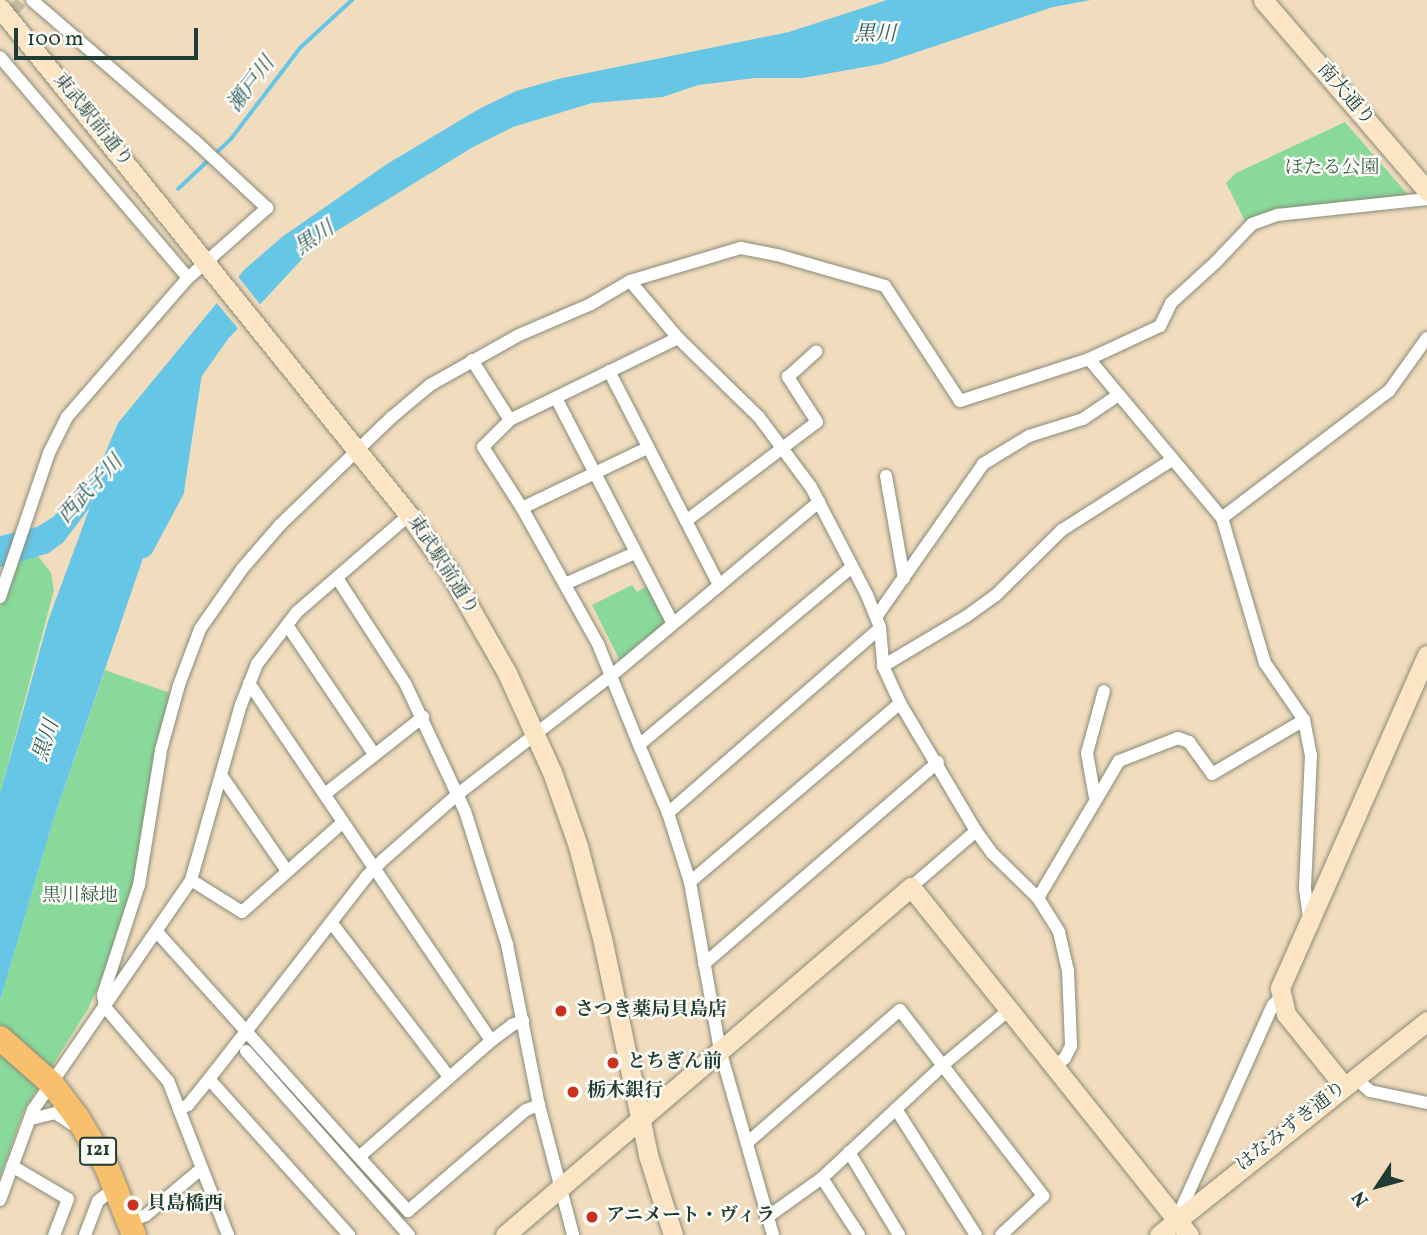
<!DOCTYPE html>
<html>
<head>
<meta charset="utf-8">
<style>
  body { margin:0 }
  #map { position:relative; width:1427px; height:1235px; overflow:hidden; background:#f2dcbe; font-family:Vollkorn,"Noto Serif JP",serif }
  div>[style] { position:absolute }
  .green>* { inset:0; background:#89da9a }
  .water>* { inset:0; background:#66c6e5 }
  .pier>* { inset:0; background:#f2dcbe }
  .stream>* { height:3.5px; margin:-1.75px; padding:0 1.75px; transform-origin:1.75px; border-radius:1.75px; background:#66c6e5 }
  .river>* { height:23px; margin:-11.5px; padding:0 11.5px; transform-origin:11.5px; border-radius:11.5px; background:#66c6e5 }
  .street-tunnel>* { height:12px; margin-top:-6px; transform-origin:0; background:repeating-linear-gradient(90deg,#c8bca2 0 12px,transparent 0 18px) }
  .roads { filter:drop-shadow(0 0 2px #888c79) drop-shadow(0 0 2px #888c79) }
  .street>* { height:12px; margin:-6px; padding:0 6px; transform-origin:6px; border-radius:6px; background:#fff }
  .secondary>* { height:19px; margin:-9.5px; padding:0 9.5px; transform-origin:9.5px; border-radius:9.5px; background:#fce5c4 }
  .highway>* { height:24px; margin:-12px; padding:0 12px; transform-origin:12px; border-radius:12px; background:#f8bf6c }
  .dots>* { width:19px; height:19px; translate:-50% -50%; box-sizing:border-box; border:4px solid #fdfcf7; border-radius:50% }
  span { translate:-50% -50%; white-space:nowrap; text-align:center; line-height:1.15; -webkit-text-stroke:5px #fdfcf7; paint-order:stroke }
  .shield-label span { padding:2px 5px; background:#fdfcf7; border:2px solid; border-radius:5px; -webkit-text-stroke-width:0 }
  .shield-label { font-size:18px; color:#1f3d34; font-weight:700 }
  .street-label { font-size:19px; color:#1f3d34 }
  .park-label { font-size:19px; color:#3a644e }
  .poi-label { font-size:19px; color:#1f3d34; font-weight:700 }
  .left { translate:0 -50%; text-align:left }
  .water-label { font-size:21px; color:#315f60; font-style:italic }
  .north { position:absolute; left:1343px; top:1151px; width:70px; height:70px; -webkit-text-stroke:5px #fdfcf7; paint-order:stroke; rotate:234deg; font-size:19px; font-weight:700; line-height:28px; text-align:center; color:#1f3d34 }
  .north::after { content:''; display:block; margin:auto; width:24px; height:32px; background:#1f3d34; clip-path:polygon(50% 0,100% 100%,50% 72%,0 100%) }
  .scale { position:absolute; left:14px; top:28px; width:184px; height:32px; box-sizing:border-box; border:4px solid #1f3d34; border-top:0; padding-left:9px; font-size:21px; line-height:24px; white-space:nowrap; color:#1f3d34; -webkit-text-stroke:5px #fdfcf7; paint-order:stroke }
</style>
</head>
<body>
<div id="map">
  <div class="green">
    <i style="clip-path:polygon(1345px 122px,1410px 197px,1263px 213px,1245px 221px,1226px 183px,1236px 173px)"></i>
    <i style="clip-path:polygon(32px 548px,51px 573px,54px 590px,0 794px,0 607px,22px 550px)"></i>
    <i style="clip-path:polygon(632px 585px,637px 592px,647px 586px,665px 618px,663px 628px,621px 663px,592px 605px)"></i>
    <i style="clip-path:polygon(105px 670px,170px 693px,150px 783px,135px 876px,110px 960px,88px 1009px,24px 1110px,0 1177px,0 1001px,53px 821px)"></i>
  </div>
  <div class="water">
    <i style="clip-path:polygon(887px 0,1091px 0,1053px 7px,881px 64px,803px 78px,755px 78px,698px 85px,663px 97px,592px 103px,513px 127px,473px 147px,317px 243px,228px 339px,182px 404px,167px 488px,53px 821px,0 1001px,0 794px,48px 621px,97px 488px,82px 510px,42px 538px,0 548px,0 536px,37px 527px,71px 506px,104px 456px,118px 423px,244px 270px,282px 237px,387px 164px,479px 109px,516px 91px,558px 79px,789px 32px)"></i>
  </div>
  <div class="pier">
    <i style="clip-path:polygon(236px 274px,263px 308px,240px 331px,214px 300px)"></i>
  </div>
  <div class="stream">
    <i style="left:215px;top:154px;width:22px;rotate:-43deg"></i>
    <i style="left:231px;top:139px;width:114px;rotate:-52.8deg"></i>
    <i style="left:300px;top:48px;width:71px;rotate:-42.7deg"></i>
    <i style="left:178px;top:189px;width:44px;rotate:-43.2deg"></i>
  </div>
  <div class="river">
    <i style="left:142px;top:546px;width:64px;rotate:-61.8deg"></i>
    <i style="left:172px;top:490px;width:119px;rotate:-81.3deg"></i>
    <i style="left:0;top:555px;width:45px;rotate:-16.8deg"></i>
    <i style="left:43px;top:542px;width:15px;rotate:-37deg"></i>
    <i style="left:55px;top:533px;width:41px;rotate:-52.9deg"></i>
  </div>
  <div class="street-tunnel">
    <i style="left:0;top:24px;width:33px;rotate:-46deg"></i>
  </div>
  <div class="roads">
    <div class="street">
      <i style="left:0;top:57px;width:290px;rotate:49.6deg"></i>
      <i style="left:630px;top:281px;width:75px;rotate:49.9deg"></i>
      <i style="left:678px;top:338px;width:113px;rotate:44.3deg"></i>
      <i style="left:759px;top:417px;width:87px;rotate:53.4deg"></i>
      <i style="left:811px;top:487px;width:122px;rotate:62.6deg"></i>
      <i style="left:867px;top:595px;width:35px;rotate:68deg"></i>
      <i style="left:880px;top:628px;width:38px;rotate:85deg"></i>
      <i style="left:883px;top:666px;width:41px;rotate:65.3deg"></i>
      <i style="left:900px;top:703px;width:149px;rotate:59.3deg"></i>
      <i style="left:976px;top:831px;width:29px;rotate:54deg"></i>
      <i style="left:993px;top:854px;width:63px;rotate:44.4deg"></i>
      <i style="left:1038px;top:898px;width:40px;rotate:58deg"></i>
      <i style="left:1059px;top:932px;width:39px;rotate:77deg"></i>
      <i style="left:1068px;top:970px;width:76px;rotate:87.7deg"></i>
      <i style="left:1071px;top:1046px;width:13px;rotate:117deg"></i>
      <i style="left:1065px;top:1058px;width:13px;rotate:141deg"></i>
      <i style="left:678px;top:338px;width:187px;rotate:154deg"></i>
      <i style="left:510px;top:420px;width:38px;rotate:135deg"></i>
      <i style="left:483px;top:447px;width:72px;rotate:57.4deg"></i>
      <i style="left:522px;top:508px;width:156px;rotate:60.8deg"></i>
      <i style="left:598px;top:644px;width:109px;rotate:67.9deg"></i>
      <i style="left:639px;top:745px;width:278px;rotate:-39.9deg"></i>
      <i style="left:1089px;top:359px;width:78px;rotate:-24.9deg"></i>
      <i style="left:1160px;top:326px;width:25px;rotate:-64deg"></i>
      <i style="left:1171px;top:303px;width:59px;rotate:-42.3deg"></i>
      <i style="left:1215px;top:263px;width:54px;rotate:-46.5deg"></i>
      <i style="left:1252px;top:224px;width:27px;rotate:-20deg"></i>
      <i style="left:1277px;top:215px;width:151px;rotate:-6.1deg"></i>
      <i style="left:472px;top:360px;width:71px;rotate:57.7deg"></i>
      <i style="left:609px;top:371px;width:241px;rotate:62.8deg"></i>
      <i style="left:556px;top:398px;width:254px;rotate:62.6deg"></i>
      <i style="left:886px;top:476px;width:104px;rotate:80deg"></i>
      <i style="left:522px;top:508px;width:139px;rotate:-25.6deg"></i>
      <i style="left:1222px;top:518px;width:210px;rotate:-37.3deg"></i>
      <i style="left:1389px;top:391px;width:65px;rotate:-54.4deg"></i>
      <i style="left:686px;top:521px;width:164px;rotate:-37.1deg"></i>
      <i style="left:817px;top:422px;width:54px;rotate:-122.8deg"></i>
      <i style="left:788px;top:377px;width:38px;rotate:-42deg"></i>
      <i style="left:337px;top:578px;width:125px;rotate:57.1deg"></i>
      <i style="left:405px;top:683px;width:141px;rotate:64.9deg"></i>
      <i style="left:465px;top:811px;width:139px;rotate:72.5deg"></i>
      <i style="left:507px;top:944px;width:164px;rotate:78.8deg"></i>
      <i style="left:539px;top:1105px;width:134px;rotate:75.3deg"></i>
      <i style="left:565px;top:584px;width:77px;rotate:-23.9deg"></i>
      <i style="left:0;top:597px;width:152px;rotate:-71.2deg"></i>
      <i style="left:49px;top:453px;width:40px;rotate:-63.4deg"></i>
      <i style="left:67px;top:417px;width:184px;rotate:-49deg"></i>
      <i style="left:188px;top:278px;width:106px;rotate:-41.5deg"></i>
      <i style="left:267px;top:208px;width:100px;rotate:-137deg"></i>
      <i style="left:194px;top:140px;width:214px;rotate:-139.2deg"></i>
      <i style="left:876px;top:617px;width:187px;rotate:-55deg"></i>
      <i style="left:983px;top:464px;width:54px;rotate:-31.3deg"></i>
      <i style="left:1029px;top:436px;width:57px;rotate:-17.5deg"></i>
      <i style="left:1083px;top:419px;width:41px;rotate:-34.1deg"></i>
      <i style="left:287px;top:625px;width:156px;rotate:56deg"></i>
      <i style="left:883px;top:666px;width:98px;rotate:-30.8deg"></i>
      <i style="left:967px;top:616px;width:36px;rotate:-36deg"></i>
      <i style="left:996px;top:595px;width:93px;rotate:-44.6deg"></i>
      <i style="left:1062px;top:530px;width:130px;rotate:-32.5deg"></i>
      <i style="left:249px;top:683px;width:432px;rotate:55.9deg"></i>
      <i style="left:639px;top:745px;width:74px;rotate:66.9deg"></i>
      <i style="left:668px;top:813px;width:72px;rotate:72.3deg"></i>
      <i style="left:690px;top:882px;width:171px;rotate:79.9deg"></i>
      <i style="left:720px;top:1050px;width:192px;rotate:74deg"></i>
      <i style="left:221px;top:775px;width:116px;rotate:55.5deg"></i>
      <i style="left:325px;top:794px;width:125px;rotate:-38.2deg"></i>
      <i style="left:1095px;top:798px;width:46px;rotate:-100.1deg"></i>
      <i style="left:1087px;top:753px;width:64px;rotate:-74.7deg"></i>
      <i style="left:668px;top:813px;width:281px;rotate:-41.1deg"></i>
      <i style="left:191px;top:880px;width:60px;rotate:32.1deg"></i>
      <i style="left:242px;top:912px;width:135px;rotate:-41.7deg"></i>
      <i style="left:690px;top:882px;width:276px;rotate:-40.4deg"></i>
      <i style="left:911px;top:887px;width:86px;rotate:-40.7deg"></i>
      <i style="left:1038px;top:898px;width:159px;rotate:-59.4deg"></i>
      <i style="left:1119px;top:761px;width:63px;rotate:-21.3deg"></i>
      <i style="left:1178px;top:738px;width:12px;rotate:20deg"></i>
      <i style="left:1189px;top:742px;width:39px;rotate:54deg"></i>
      <i style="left:1212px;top:774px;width:107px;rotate:-30.4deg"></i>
      <i style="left:1304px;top:720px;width:36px;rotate:79deg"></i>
      <i style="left:1311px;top:755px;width:134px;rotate:92.6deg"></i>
      <i style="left:1305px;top:889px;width:30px;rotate:82deg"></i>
      <i style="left:331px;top:922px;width:195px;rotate:52.7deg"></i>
      <i style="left:157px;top:932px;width:302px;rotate:48.1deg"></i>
      <i style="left:359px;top:1157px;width:176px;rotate:-41.3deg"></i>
      <i style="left:491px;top:1041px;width:26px;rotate:-37deg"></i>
      <i style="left:512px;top:1025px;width:12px;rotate:-20deg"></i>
      <i style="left:704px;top:964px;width:309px;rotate:-40.8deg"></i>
      <i style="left:246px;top:1051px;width:246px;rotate:48.5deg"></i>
      <i style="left:1355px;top:1078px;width:20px;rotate:41deg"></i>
      <i style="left:1370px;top:1091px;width:58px;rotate:11.9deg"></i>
      <i style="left:209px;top:1079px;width:210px;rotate:48.1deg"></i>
      <i style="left:179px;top:1109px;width:30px;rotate:-111deg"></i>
      <i style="left:168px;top:1081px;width:97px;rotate:-130.4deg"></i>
      <i style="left:105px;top:1007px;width:12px;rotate:-99deg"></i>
      <i style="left:103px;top:995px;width:116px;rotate:-71.9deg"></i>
      <i style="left:139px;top:885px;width:137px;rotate:-80.7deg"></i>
      <i style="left:161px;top:750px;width:67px;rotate:-74.5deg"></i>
      <i style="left:179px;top:685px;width:60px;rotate:-69.4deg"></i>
      <i style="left:200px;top:629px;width:73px;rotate:-55deg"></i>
      <i style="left:242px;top:569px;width:58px;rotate:-49.2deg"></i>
      <i style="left:280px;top:525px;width:156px;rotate:-44deg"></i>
      <i style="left:392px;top:417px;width:50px;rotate:-40.1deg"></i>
      <i style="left:430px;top:385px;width:102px;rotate:-29.3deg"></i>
      <i style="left:519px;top:335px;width:78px;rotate:-23.3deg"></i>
      <i style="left:591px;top:304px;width:45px;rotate:-30.5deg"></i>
      <i style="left:630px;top:281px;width:116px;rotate:-16.6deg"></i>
      <i style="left:741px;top:248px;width:37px;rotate:11deg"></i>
      <i style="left:777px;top:255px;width:112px;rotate:16deg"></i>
      <i style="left:885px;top:286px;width:137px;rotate:56.9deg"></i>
      <i style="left:960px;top:401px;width:136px;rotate:-18deg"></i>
      <i style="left:1089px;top:359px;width:207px;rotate:50.1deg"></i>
      <i style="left:1222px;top:518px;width:151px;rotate:73.5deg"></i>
      <i style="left:1265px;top:663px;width:69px;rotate:55.6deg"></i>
      <i style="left:896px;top:1109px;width:149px;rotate:57.6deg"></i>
      <i style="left:31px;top:1119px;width:25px;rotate:-14deg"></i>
      <i style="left:55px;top:1113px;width:20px;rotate:33deg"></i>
      <i style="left:748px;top:1142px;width:201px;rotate:-41deg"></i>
      <i style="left:900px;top:1010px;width:235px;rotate:52.4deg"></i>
      <i style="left:1043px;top:1196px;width:57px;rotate:137.1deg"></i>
      <i style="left:849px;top:1152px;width:97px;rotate:58.9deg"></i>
      <i style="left:359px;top:1157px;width:73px;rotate:47.8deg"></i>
      <i style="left:408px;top:1211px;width:155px;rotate:-40.6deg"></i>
      <i style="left:526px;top:1110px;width:14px;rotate:-21deg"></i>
      <i style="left:12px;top:1166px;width:65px;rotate:30.5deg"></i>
      <i style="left:68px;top:1199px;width:39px;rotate:111deg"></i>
      <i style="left:822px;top:1178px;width:68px;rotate:57deg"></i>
      <i style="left:0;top:1200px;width:96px;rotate:-69.9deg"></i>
      <i style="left:33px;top:1110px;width:279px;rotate:-55.5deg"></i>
      <i style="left:191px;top:880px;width:182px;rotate:-74.1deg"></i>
      <i style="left:241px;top:705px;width:44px;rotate:-68.7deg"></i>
      <i style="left:257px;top:664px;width:66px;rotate:-52.4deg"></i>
      <i style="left:297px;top:612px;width:148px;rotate:-40.9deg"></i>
      <i style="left:1178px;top:1216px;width:231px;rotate:-65.8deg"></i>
      <i style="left:1273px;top:1005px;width:10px;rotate:-45deg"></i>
      <i style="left:766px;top:1218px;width:69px;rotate:-35.5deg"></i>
      <i style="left:822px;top:1178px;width:166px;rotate:-43deg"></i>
      <i style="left:943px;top:1065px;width:86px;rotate:-39.8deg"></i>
      <i style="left:129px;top:1222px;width:18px;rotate:-22deg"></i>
      <i style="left:146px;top:1215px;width:72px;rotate:-39.9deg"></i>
      <i style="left:85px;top:1235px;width:36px;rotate:-69deg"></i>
      <i style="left:98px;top:1201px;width:23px;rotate:-38deg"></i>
      <i style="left:228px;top:1235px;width:135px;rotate:-111.3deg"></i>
      <i style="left:179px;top:1109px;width:10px;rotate:-24deg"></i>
      <i style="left:188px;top:1105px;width:33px;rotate:-51deg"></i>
      <i style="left:209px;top:1079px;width:256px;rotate:-52.1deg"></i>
      <i style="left:366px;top:877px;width:25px;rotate:-45deg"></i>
      <i style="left:384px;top:859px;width:98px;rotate:-41.3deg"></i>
      <i style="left:458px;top:794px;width:195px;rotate:-37.7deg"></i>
      <i style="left:612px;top:675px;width:270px;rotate:-39.9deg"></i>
    </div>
    <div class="secondary">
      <i style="left:1263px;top:0;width:252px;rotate:49.3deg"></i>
      <i style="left:0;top:8px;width:651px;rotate:51.11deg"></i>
      <i style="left:409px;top:515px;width:71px;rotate:54.7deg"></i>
      <i style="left:450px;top:573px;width:115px;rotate:60.3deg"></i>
      <i style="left:507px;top:673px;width:109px;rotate:65.6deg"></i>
      <i style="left:552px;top:772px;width:78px;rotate:70.6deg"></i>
      <i style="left:578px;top:846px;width:95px;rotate:75.4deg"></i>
      <i style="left:602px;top:938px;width:222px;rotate:78deg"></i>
      <i style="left:648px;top:1155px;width:84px;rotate:72.6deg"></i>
      <i style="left:1344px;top:1086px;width:92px;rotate:-128.9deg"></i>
      <i style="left:1286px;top:1014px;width:27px;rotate:-103deg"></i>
      <i style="left:1280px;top:988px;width:364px;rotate:-66.2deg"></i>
      <i style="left:505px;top:1235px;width:535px;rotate:-40.6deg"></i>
      <i style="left:911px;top:887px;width:445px;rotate:51.4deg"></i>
      <i style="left:1159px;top:1235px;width:343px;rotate:-38.6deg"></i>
    </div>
    <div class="highway">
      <i style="left:0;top:1038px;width:69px;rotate:41.5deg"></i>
      <i style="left:52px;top:1084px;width:41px;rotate:52.9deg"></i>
      <i style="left:77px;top:1117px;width:56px;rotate:58.9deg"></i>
      <i style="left:106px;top:1165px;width:75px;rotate:68.2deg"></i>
    </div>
  </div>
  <div class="dots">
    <i style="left:561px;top:1011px;background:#c8321e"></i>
    <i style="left:613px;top:1063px;background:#c8321e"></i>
    <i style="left:573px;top:1092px;background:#c8321e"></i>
    <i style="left:133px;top:1205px;background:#c8321e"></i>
    <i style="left:592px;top:1217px;background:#c8321e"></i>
  </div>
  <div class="shield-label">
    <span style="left:98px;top:1151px">121</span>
  </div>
  <div class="street-label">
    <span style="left:1345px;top:95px;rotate:49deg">南大通り</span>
    <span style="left:92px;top:121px;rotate:51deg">東武駅前通り</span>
    <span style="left:442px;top:566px;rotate:57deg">東武駅前通り</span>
    <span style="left:1292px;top:1127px;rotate:-38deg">はなみずき通り</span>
  </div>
  <div class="park-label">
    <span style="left:1332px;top:169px">ほたる公園</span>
    <span style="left:80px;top:897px">黒川緑地</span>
  </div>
  <div class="poi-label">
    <span class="left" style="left:575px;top:1011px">さつき薬局貝島店</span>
    <span class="left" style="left:627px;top:1063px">とちぎん前</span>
    <span class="left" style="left:587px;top:1092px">栃木銀行</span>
    <span class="left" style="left:147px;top:1205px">貝島橋西</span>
    <span class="left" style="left:606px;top:1217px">アニメート・ヴィラ</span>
  </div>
  <div class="water-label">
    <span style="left:875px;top:35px">黒川</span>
    <span style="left:252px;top:85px;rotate:-53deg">瀬戸川</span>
    <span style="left:315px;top:239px;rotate:-34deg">黒川</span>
    <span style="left:91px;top:490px;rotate:-47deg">西武子川</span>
    <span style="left:47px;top:741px;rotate:-72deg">黒川</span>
  </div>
  <div class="north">N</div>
  <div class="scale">100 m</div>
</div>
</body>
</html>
